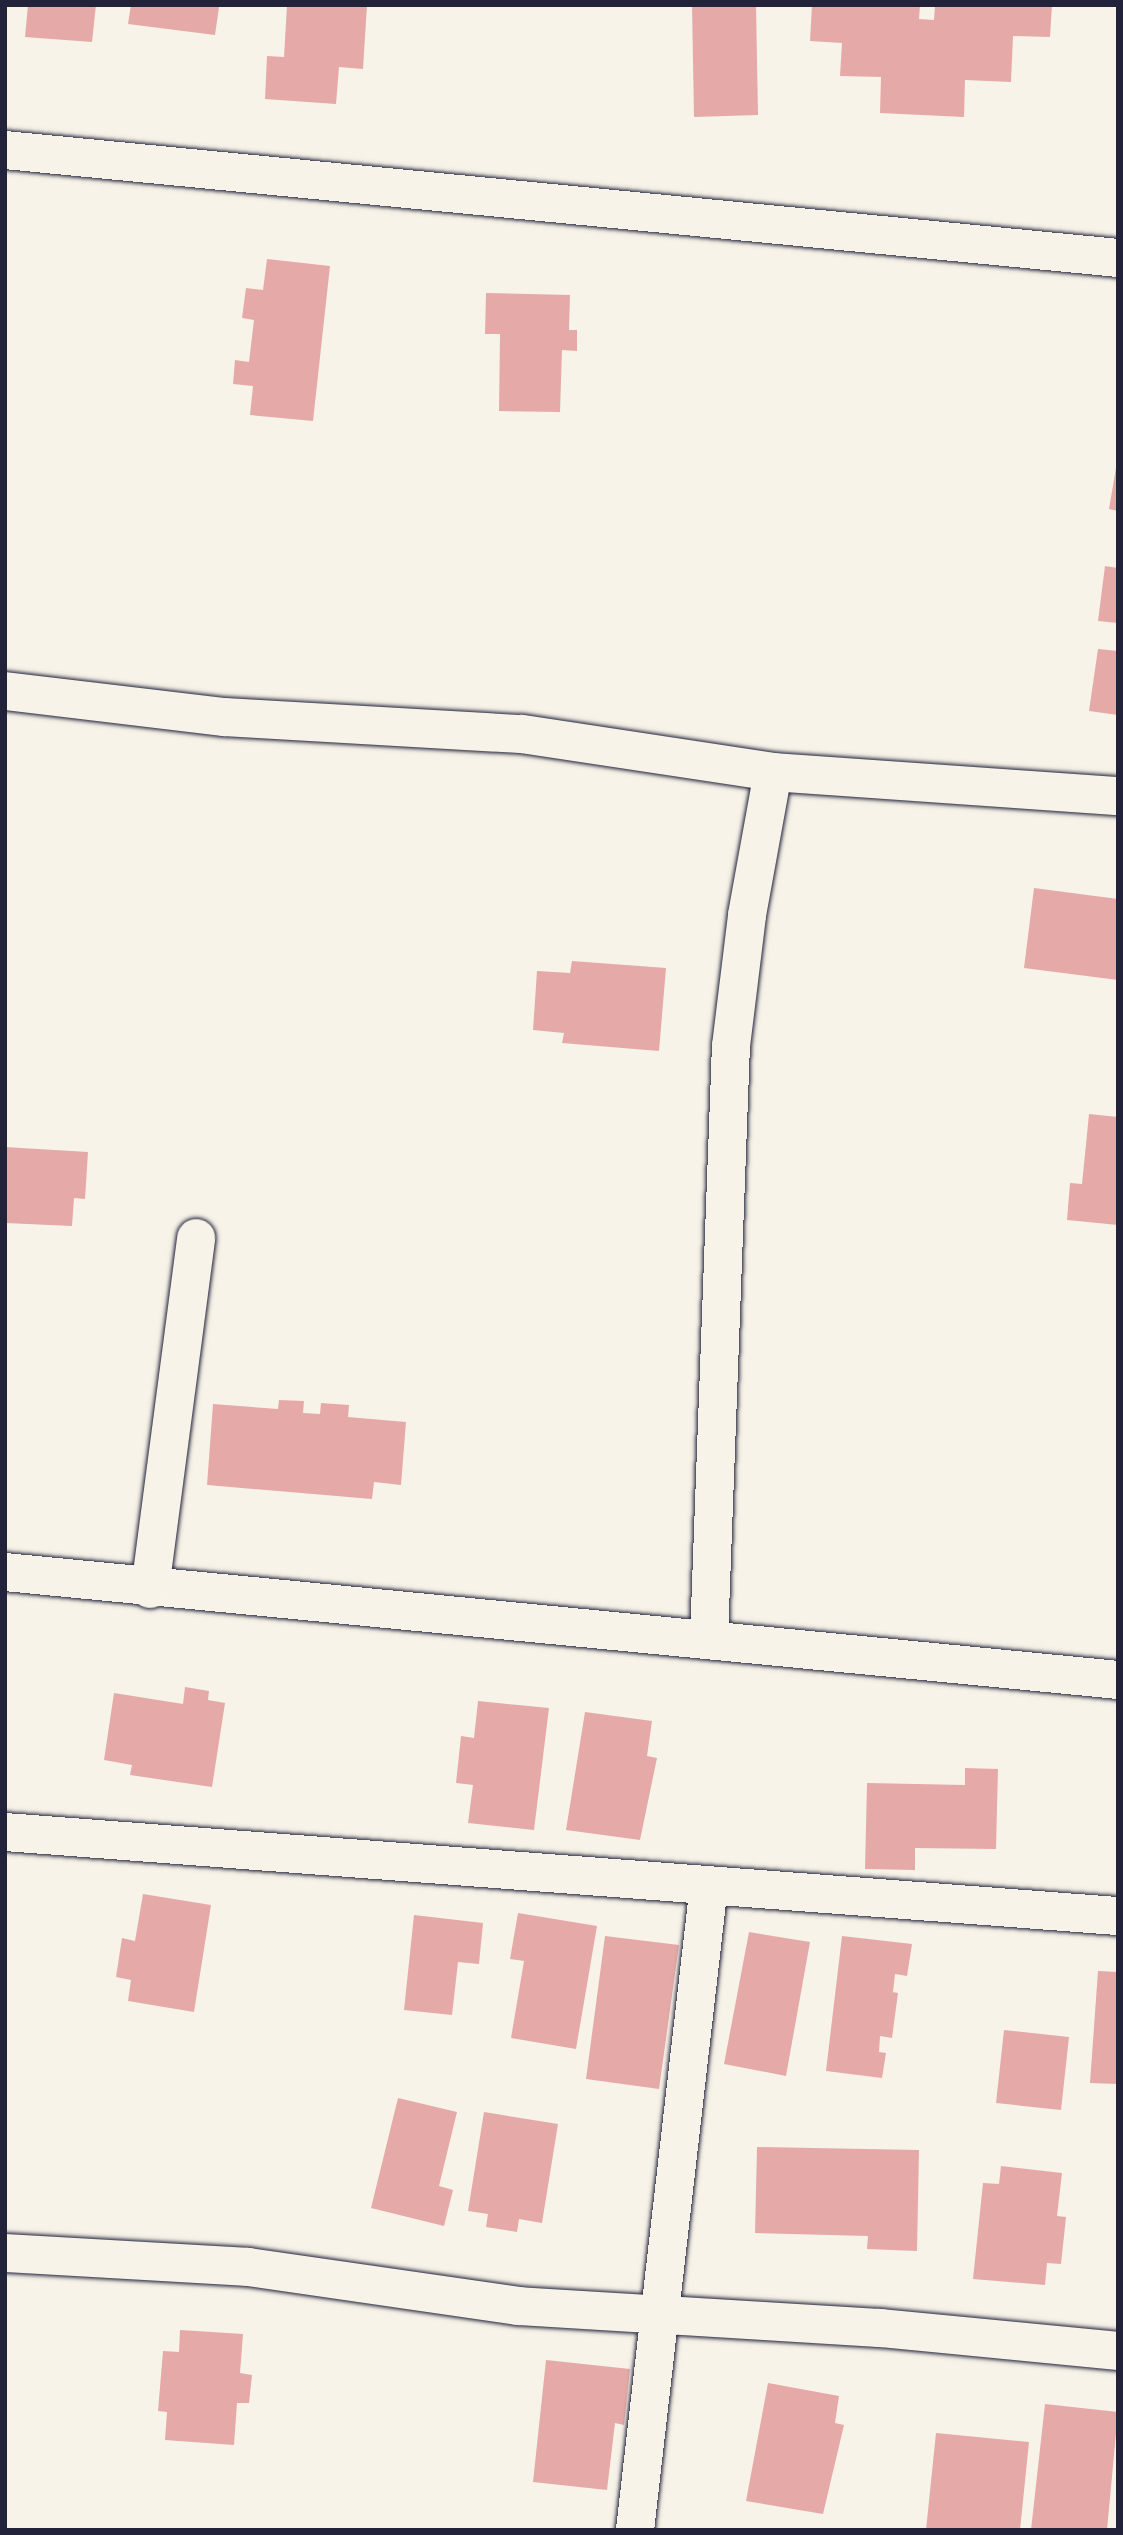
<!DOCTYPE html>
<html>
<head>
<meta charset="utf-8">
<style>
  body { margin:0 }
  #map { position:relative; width:1123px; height:2535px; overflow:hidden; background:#f7f3e8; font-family:Mali,sans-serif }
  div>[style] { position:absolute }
  .building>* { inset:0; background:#e5aaa7 }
  .roads { filter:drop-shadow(0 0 2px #22223b) drop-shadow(0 0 2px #22223b) }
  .minor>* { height:38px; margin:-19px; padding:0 19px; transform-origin:19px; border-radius:19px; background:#f7f3e8 }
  span { translate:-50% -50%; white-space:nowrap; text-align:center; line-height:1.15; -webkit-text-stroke:6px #f7f3e8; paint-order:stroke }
  .frame { position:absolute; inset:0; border:7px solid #22223b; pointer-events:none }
</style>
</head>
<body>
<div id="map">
  <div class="building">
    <i style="clip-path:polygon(28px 5px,96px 5px,92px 42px,25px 37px)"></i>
    <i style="clip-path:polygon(131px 5px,234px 5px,219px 7px,215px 35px,128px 24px)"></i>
    <i style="clip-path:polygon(287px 5px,367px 5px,363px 69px,339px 67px,336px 104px,265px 99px,267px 56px,284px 57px)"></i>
    <i style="clip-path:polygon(692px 5px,756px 5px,758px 115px,694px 117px)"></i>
    <i style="clip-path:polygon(812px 5px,920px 5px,919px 19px,934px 20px,935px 5px,1052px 5px,1050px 37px,1013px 36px,1011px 82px,965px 80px,964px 117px,880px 113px,881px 77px,840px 76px,842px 43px,810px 41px)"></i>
    <i style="clip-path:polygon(267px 259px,330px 266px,313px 421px,250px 415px,253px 386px,233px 384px,235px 360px,249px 362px,254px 320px,242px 318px,246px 288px,263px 290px)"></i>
    <i style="clip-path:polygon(486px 293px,570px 295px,569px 330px,577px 330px,577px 351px,562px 350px,560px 412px,499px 411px,500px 334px,485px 334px)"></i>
    <i style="clip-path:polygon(1116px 468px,1118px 468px,1118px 511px,1109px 509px)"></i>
    <i style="clip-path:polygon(1105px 566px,1118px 568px,1118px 623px,1098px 621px)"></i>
    <i style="clip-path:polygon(1098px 649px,1118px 651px,1118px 715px,1089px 711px)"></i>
    <i style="clip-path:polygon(1034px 888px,1118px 899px,1118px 980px,1024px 968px)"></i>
    <i style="clip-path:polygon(572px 961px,666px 968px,659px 1051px,562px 1043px,564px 1033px,533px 1030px,537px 971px,570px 973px)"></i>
    <i style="clip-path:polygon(1089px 1114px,1118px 1117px,1118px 1225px,1067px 1220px,1070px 1183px,1082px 1184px)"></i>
    <i style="clip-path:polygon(5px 1147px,88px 1152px,85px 1199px,74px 1198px,72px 1226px,5px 1223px)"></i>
    <i style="clip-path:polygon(279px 1400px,304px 1401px,303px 1413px,320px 1414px,321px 1403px,349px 1405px,348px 1417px,406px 1422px,401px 1485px,374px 1482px,372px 1499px,207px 1485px,213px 1404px,278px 1409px)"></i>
    <i style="clip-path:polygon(185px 1687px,209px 1691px,208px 1700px,225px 1703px,212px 1787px,130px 1775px,132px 1765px,104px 1760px,114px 1693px,183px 1704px)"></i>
    <i style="clip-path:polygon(478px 1701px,549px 1708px,534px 1830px,468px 1823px,473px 1785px,456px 1783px,461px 1736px,474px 1738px)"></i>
    <i style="clip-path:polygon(585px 1712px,652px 1721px,647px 1756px,657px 1758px,640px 1840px,566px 1830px)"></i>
    <i style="clip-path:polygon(965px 1768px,998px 1769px,996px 1849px,915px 1848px,915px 1870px,865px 1869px,867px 1783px,965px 1785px)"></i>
    <i style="clip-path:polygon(143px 1894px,211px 1905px,194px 2012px,128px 2001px,131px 1980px,116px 1977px,122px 1938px,135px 1941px)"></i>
    <i style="clip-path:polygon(518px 1913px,597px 1926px,576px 2049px,511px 2038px,524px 1961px,510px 1959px)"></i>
    <i style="clip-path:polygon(414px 1915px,483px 1923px,479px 1964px,458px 1962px,452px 2015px,404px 2010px)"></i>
    <i style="clip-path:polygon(749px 1932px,810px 1942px,786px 2076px,724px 2064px)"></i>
    <i style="clip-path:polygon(605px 1936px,679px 1945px,659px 2089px,586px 2079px)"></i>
    <i style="clip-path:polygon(842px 1936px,912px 1944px,907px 1976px,895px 1974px,893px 1992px,898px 1993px,892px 2038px,880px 2036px,879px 2052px,886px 2053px,882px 2078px,826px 2071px)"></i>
    <i style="clip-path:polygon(1098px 1971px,1118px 1972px,1118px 2084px,1090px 2083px)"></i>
    <i style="clip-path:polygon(1004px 2030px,1069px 2037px,1061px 2110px,996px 2103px)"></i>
    <i style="clip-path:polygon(398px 2098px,457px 2112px,439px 2186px,453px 2190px,444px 2226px,371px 2208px)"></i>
    <i style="clip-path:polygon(484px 2112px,558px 2124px,542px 2223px,519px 2219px,517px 2232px,486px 2227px,488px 2214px,468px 2211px)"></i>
    <i style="clip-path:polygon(757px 2147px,919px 2150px,917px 2251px,867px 2249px,868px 2236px,755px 2233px)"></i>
    <i style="clip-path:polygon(1001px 2166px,1062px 2173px,1057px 2216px,1066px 2217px,1061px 2264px,1047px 2263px,1045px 2285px,973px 2279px,983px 2183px,999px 2184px)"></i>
    <i style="clip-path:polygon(180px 2330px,243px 2334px,240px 2373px,252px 2375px,249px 2403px,237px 2403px,234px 2445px,165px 2440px,167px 2412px,158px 2411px,163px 2351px,179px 2352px)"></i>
    <i style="clip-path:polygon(546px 2360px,630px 2369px,624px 2425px,615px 2423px,607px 2490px,533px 2482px)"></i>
    <i style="clip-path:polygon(768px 2383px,839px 2396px,835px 2423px,844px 2425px,823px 2514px,746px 2501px)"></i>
    <i style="clip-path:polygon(1045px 2404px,1118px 2412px,1107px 2530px,1031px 2530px)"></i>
    <i style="clip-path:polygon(936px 2433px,1029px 2442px,1020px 2530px,926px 2530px)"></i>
  </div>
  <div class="roads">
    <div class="minor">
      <i style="left:5px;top:150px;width:1118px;rotate:5.54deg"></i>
      <i style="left:5px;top:691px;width:221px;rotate:6.8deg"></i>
      <i style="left:224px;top:717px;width:298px;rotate:3.3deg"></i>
      <i style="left:522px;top:734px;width:254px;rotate:8.6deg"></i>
      <i style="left:773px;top:772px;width:346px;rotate:4deg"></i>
      <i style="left:5px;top:1572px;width:1118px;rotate:5.54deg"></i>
      <i style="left:150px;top:1589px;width:354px;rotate:-82.5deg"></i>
      <i style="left:709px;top:1639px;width:593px;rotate:-87.88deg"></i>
      <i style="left:731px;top:1046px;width:132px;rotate:-83deg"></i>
      <i style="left:747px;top:915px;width:145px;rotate:-79.7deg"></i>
      <i style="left:5px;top:1832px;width:1116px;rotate:4.32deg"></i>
      <i style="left:5px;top:2253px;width:243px;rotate:3.3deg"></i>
      <i style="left:248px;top:2267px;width:273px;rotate:8.2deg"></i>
      <i style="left:518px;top:2306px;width:363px;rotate:3.5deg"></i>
      <i style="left:880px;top:2328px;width:239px;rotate:5.5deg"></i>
      <i style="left:635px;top:2530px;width:649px;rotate:-83.46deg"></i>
    </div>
  </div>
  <div class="frame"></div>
</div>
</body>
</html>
